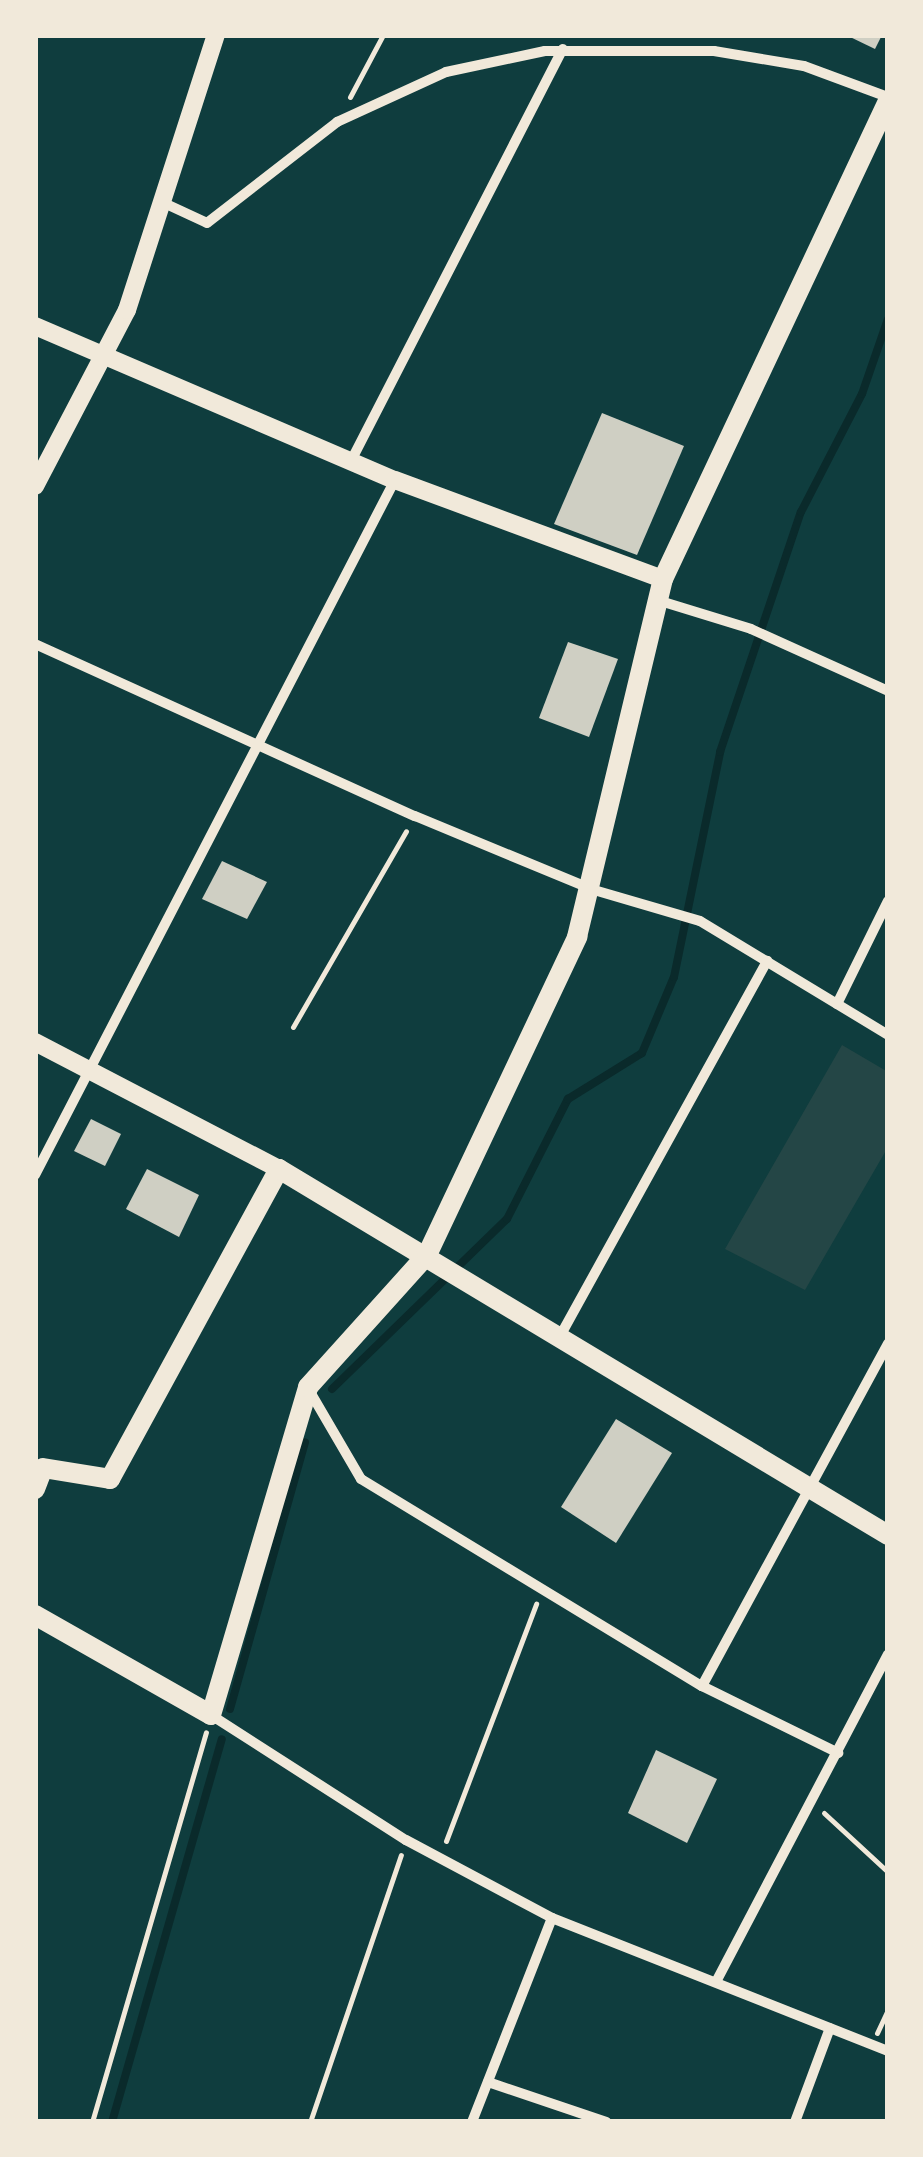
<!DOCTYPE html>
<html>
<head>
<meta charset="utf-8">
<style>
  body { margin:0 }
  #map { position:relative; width:923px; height:2157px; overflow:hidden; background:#0f3d3e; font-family:"Space Grotesk",sans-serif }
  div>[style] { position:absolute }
  .green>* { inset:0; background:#244646 }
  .stream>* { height:8px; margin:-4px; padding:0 4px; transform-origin:4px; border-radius:4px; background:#0a2a2b }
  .building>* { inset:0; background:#cfcfc3 }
  .path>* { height:5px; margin:-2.5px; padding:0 2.5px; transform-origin:2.5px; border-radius:2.5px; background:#f1e9da }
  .minor>* { height:10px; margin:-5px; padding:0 5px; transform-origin:5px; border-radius:5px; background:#f1e9da }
  .tertiary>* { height:18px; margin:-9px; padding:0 9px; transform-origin:9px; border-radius:9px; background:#f1e9da }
  .secondary>* { height:20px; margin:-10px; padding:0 10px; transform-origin:10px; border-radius:10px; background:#f1e9da }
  span { translate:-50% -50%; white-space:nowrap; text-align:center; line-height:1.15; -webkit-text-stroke:8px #f1e9da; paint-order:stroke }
  .frame { position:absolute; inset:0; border:38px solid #f1e9da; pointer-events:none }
</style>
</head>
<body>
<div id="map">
  <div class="green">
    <i style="clip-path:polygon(842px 1045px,888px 1072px,888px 1147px,805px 1290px,725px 1249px)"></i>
  </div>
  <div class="stream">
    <i style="left:332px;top:1389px;width:244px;rotate:-44.2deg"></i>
    <i style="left:507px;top:1219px;width:135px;rotate:-63.1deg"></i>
    <i style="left:568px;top:1099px;width:87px;rotate:-31.9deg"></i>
    <i style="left:642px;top:1053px;width:82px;rotate:-67.2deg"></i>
    <i style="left:674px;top:977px;width:230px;rotate:-78.4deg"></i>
    <i style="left:720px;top:752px;width:253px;rotate:-71.4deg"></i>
    <i style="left:801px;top:512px;width:133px;rotate:-62.7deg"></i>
    <i style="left:862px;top:394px;width:79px;rotate:-70.9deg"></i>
    <i style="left:230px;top:1709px;width:277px;rotate:-74.3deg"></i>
    <i style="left:112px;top:2122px;width:398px;rotate:-74deg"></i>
  </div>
  <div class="building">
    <i style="clip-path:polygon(846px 35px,882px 35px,875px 49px)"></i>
    <i style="clip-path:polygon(602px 413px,684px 446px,637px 555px,554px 524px)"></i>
    <i style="clip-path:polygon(568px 642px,618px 659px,589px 737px,539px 718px)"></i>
    <i style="clip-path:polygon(222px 861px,267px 882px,247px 919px,202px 899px)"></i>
    <i style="clip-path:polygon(91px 1119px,121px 1134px,105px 1166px,74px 1151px)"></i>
    <i style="clip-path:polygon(147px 1169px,199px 1195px,179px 1237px,126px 1209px)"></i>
    <i style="clip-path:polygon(616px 1419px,672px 1453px,616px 1543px,561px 1507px)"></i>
    <i style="clip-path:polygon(656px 1750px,717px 1779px,687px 1843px,628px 1813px)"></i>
  </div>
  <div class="path">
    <i style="left:350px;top:97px;width:70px;rotate:-62deg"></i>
    <i style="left:293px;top:1027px;width:226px;rotate:-60deg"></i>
    <i style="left:824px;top:1813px;width:87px;rotate:42.7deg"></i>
    <i style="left:446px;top:1841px;width:254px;rotate:-69.2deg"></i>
    <i style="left:877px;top:2033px;width:26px;rotate:-65deg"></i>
    <i style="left:92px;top:2122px;width:406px;rotate:-73.7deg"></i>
    <i style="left:310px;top:2122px;width:282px;rotate:-71.2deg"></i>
  </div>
  <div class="minor">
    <i style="left:164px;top:203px;width:47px;rotate:24.9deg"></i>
    <i style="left:207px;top:223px;width:165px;rotate:-37.8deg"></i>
    <i style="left:337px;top:122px;width:120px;rotate:-24.6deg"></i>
    <i style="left:446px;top:72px;width:101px;rotate:-12deg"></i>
    <i style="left:545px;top:51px;width:169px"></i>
    <i style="left:714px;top:51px;width:91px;rotate:9.5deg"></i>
    <i style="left:804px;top:66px;width:90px;rotate:20.3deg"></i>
    <i style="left:352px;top:459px;width:461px;rotate:-62.8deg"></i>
    <i style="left:657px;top:600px;width:98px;rotate:17.1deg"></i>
    <i style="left:751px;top:629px;width:150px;rotate:24.3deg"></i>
    <i style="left:35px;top:644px;width:417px;rotate:24.4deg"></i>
    <i style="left:415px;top:816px;width:194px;rotate:22.5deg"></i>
    <i style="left:594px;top:890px;width:110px;rotate:16.3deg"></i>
    <i style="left:700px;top:921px;width:220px;rotate:31.2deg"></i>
    <i style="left:837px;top:1004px;width:115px;rotate:-63.7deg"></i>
    <i style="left:35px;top:1175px;width:783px;rotate:-62.62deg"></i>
    <i style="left:559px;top:1338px;width:431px;rotate:-61.1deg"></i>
    <i style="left:309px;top:1390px;width:103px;rotate:59.7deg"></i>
    <i style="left:361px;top:1479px;width:399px;rotate:31.3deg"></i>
    <i style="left:702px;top:1686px;width:152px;rotate:26.2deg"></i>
    <i style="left:702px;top:1686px;width:390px;rotate:-61.5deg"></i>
    <i style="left:211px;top:1715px;width:232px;rotate:32.7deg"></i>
    <i style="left:406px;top:1840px;width:166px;rotate:28.1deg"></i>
    <i style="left:552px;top:1918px;width:361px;rotate:21.6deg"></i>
    <i style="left:717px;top:1980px;width:368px;rotate:-62.3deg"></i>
    <i style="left:488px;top:2082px;width:125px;rotate:18.7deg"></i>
    <i style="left:472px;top:2122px;width:219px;rotate:-68.6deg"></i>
    <i style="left:795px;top:2122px;width:100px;rotate:-69.6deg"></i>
  </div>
  <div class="tertiary">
    <i style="left:35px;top:326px;width:392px;rotate:23.2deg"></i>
    <i style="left:395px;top:480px;width:286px;rotate:20.3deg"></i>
    <i style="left:35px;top:486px;width:199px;rotate:-62.4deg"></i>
    <i style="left:127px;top:310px;width:289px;rotate:-72.1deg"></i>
    <i style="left:35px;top:1042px;width:275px;rotate:27.5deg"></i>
  </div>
  <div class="secondary">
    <i style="left:35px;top:1489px;width:22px;rotate:-69deg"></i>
    <i style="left:43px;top:1468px;width:68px;rotate:9.3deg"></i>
    <i style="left:110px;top:1479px;width:353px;rotate:-61.4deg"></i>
    <i style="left:279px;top:1169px;width:711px;rotate:31.01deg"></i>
    <i style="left:35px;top:1615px;width:202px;rotate:29.6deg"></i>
    <i style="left:211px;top:1715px;width:342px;rotate:-73.5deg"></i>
    <i style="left:308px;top:1387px;width:178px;rotate:-48deg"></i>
    <i style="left:427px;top:1255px;width:352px;rotate:-64.7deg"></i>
    <i style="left:577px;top:937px;width:368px;rotate:-76.5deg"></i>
    <i style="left:663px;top:579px;width:528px;rotate:-64.79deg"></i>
  </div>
  <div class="frame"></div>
</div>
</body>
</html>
